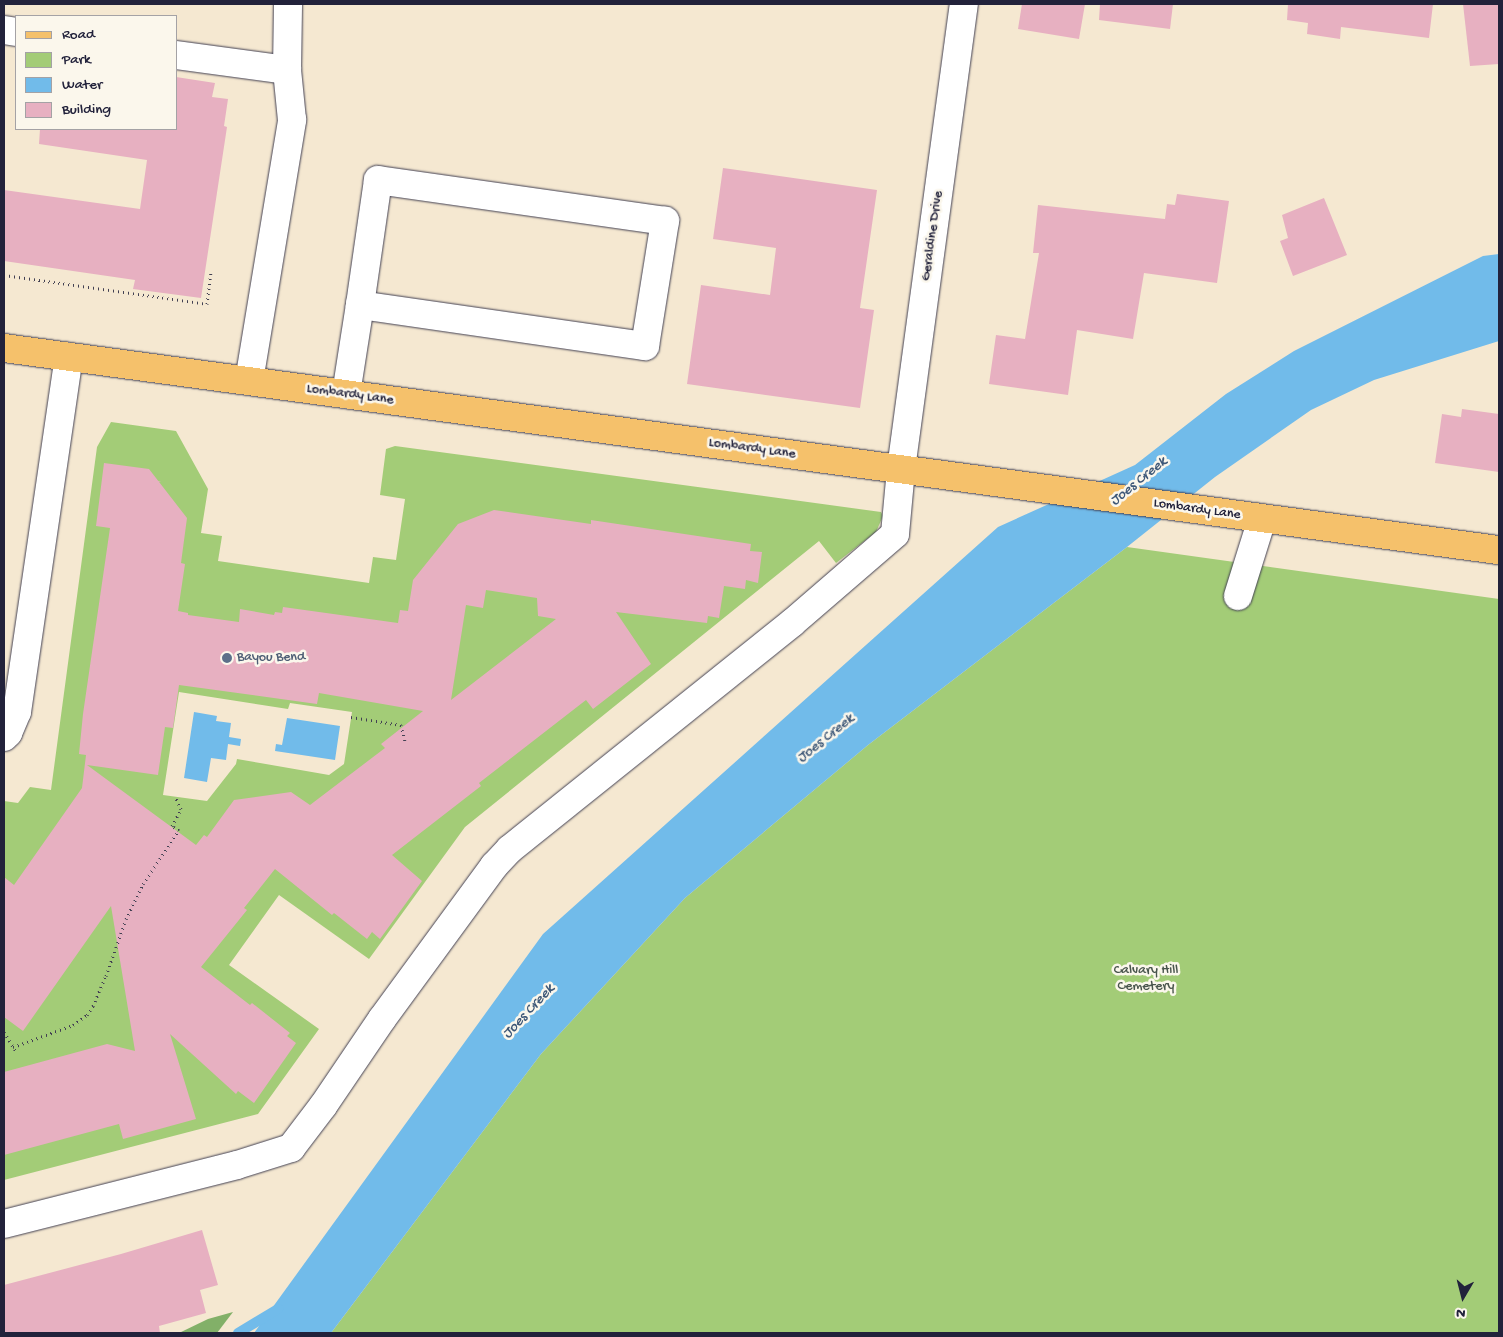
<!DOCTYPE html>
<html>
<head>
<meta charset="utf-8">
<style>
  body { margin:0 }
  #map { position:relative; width:1503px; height:1337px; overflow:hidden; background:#f5e8d1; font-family:"Gochi Hand",sans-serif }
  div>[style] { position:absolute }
  .green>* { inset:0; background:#a3cc77 }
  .forest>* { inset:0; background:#82b068 }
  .water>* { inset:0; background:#71bbea }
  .stream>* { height:10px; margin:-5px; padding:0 5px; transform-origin:5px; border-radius:5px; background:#71bbea }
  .building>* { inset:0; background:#e7b0c1 }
  .path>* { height:3px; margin-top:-1.5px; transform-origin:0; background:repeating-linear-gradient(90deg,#424052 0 1px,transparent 0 5px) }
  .roads { filter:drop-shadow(0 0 1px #424052) drop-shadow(0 0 1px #424052) }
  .minor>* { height:28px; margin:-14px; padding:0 14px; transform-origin:14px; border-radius:14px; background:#fff }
  .major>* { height:28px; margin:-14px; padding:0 14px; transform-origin:14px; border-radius:14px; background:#f5c16b }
  .dots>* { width:14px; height:14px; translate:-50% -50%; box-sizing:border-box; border:2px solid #fbf7ec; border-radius:50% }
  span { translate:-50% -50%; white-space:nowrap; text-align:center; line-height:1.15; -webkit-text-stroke:5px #fbf7ec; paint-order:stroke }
  .street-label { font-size:14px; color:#22223b }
  .service-label { font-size:14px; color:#4e5e75 }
  .left { translate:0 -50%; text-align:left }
  .park-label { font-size:14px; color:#49554d }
  .water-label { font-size:15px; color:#3e5878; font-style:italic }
  .frame { position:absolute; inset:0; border:5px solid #22223b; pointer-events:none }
  .legend { position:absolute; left:15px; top:15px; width:162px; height:115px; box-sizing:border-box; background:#fbf7ec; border:1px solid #a4a2a5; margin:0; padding:6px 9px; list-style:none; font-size:15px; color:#22223b }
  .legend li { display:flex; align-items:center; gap:10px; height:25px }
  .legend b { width:25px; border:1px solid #a4a2a5 }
  .north { position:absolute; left:1438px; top:1272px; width:50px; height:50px; -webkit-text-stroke:4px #fbf7ec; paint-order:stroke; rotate:188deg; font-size:14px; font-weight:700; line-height:20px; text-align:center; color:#22223b }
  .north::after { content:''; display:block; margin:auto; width:18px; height:22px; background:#22223b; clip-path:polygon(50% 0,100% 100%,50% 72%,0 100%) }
</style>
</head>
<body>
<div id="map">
  <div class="green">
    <i style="clip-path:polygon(evenodd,111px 422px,176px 431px,208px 489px,201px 533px,222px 536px,218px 561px,369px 583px,373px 557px,396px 560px,405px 499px,380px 495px,386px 449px,395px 446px,881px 512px,883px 516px,876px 532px,836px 563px,819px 541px,465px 827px,369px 959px,279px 895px,229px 965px,319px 1029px,258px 1114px,4px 1180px,4px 801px,18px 803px,30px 787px,51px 790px,97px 447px,111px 422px,179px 692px,288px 709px,290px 703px,352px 712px,344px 764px,329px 775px,237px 759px,236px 764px,207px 801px,163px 795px,179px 692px)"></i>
    <i style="clip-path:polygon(1127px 547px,1499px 599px,1499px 1333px,331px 1333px,541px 1054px,685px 898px,868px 745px)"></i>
  </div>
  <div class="forest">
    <i style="clip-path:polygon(233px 1312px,217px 1333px,179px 1333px,208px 1319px)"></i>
  </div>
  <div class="water">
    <i style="clip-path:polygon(1499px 254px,1499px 341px,1374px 380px,1311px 410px,1215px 477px,1127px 547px,868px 745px,685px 898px,541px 1054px,331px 1333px,254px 1333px,543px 934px,998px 527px,1135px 465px,1226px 394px,1294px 351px,1483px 256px)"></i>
    <i style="clip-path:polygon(194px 712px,217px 716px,216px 721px,231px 723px,229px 737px,241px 739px,240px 746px,228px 744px,226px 760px,211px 758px,207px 782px,184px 778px)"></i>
    <i style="clip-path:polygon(287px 718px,340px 726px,335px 760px,275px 751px,276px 744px,282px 745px)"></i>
  </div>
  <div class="stream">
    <i style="left:238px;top:1333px;width:47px;rotate:-31deg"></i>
  </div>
  <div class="building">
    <i style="clip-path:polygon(1022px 4px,1085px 4px,1079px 39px,1018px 29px)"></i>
    <i style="clip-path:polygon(1100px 4px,1173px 4px,1170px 29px,1099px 20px)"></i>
    <i style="clip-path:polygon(1288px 4px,1433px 4px,1429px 38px,1341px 27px,1340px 39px,1307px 34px,1308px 23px,1287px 20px)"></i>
    <i style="clip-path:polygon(1463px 4px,1499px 4px,1499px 64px,1470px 66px)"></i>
    <i style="clip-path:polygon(176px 77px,215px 83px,212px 97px,228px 99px,224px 126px,227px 127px,201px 298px,133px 289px,135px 280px,4px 261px,4px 190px,140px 209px,147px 160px,39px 144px,40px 129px,176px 129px)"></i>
    <i style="clip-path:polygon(723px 168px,877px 190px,860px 308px,874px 310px,860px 408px,687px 384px,701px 285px,770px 295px,776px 248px,713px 239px)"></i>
    <i style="clip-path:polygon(1177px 194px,1229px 201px,1217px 283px,1144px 273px,1133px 339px,1077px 330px,1068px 395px,989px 384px,996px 335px,1025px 339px,1039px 253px,1033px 253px,1038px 205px,1165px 219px,1167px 204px,1175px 205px)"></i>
    <i style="clip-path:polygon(1324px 198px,1347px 255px,1293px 276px,1280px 241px,1288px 238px,1282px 215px)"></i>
    <i style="clip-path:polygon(1462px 409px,1499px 414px,1499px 472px,1435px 463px,1442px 414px,1461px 417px)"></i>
    <i style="clip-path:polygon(evenodd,104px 463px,149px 469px,187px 518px,181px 563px,185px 564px,178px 611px,188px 613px,188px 615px,239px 622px,240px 609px,274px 615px,275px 612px,282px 613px,283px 607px,398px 623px,400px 610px,408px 611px,413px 580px,458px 524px,494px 510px,591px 524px,591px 520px,751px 544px,750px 551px,762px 552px,758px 583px,746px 580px,745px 589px,724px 586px,719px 618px,708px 616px,707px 623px,616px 612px,651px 664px,593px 709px,586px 700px,479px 783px,481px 786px,392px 855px,422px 881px,380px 939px,372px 932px,367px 939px,334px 913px,332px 915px,275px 869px,244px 908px,247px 910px,201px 967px,250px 1005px,252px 1003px,290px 1033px,287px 1036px,296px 1043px,254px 1103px,238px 1091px,236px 1094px,170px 1034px,196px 1119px,123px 1139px,119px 1124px,4px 1155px,4px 1072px,107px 1044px,135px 1051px,111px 906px,23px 1031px,4px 1017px,4px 877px,14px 885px,82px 788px,86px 755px,79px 754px,83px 714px,110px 528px,96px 526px,104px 463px,486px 590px,537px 598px,538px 616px,556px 619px,451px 700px,466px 605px,483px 608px,486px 590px,104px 463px,179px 685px,317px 704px,319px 693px,423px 711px,381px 744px,385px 748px,310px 805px,291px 792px,234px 800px,207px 837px,204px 835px,196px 845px,87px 765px,158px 775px,165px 727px,173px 728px,179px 685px)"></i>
    <i style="clip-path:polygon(202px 1230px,218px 1285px,200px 1290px,206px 1313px,159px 1326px,160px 1333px,4px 1333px,4px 1285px,121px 1254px)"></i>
  </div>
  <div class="path">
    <i style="left:4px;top:275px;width:205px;rotate:8.1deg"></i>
    <i style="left:207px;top:304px;width:32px;rotate:-83deg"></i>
    <i style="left:351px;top:717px;width:51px;rotate:9.1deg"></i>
    <i style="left:401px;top:725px;width:16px;rotate:76deg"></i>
    <i style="left:4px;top:1032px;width:22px;rotate:58deg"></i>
    <i style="left:13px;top:1047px;width:64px;rotate:-20.1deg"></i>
    <i style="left:73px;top:1025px;width:17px;rotate:-36deg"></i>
    <i style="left:87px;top:1015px;width:11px;rotate:-56deg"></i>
    <i style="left:93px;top:1006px;width:33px;rotate:-67deg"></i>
    <i style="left:106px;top:976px;width:60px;rotate:-70.7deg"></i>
    <i style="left:126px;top:919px;width:39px;rotate:-64deg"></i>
    <i style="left:143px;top:884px;width:65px;rotate:-56.3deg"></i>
    <i style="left:179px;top:830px;width:8px;rotate:-150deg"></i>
    <i style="left:172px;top:826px;width:19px;rotate:-62deg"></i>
    <i style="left:181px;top:809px;width:14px;rotate:-115deg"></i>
  </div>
  <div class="roads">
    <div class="minor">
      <i style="left:4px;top:30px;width:12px;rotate:9deg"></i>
      <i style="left:176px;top:55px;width:112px;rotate:7.7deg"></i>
      <i style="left:249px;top:381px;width:265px;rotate:-80.6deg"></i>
      <i style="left:292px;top:120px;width:50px;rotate:-95.7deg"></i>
      <i style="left:287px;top:70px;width:66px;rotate:-89.1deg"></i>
      <i style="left:346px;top:394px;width:90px;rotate:-81.1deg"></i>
      <i style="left:360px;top:305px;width:288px;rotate:8.2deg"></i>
      <i style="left:645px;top:346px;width:127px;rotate:-80.9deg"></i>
      <i style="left:665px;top:221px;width:290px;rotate:-171.9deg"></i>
      <i style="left:378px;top:180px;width:126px;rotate:98.2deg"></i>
      <i style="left:1238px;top:596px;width:81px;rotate:-72.7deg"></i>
      <i style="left:4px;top:737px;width:6px;rotate:-45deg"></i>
      <i style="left:8px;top:733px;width:23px;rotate:-67deg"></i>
      <i style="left:17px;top:712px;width:359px;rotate:-81.7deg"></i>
      <i style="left:4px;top:1224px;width:240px;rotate:-14.2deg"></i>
      <i style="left:237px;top:1165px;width:57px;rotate:-17.5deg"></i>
      <i style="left:291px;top:1148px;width:53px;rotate:-52.7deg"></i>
      <i style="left:323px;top:1106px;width:105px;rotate:-55.9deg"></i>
      <i style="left:382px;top:1019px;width:190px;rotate:-53.8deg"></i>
      <i style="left:494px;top:866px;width:23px;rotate:-47deg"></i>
      <i style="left:510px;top:849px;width:361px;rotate:-38.7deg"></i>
      <i style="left:792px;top:623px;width:136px;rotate:-40.8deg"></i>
      <i style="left:895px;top:534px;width:65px;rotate:-84.7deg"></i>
      <i style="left:901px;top:469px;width:469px;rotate:-82.3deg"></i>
    </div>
    <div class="major">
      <i style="left:4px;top:348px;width:1509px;rotate:7.7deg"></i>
    </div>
  </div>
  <div class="dots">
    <i style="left:227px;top:658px;background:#5c6f8a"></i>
  </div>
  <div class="street-label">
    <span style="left:933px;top:236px;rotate:-82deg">Geraldine Drive</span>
    <span style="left:350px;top:395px;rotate:8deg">Lombardy Lane</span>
    <span style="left:752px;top:449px;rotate:8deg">Lombardy Lane</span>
    <span style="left:1197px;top:510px;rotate:8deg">Lombardy Lane</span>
  </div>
  <div class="service-label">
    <span class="left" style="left:237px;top:658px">Bayou Bend</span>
  </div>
  <div class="park-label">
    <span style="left:1146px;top:979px">Calvary Hill<br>Cemetery</span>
  </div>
  <div class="water-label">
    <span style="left:1139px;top:482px;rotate:-39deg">Joes Creek</span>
    <span style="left:826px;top:739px;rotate:-39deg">Joes Creek</span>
    <span style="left:529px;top:1012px;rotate:-47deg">Joes Creek</span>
  </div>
  <div class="frame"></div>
  <ul class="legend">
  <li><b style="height:6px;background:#f5c16b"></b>Road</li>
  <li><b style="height:14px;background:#a3cc77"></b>Park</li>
  <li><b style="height:14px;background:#71bbea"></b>Water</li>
  <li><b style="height:14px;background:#e7b0c1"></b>Building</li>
  </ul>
  <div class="north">N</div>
</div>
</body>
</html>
